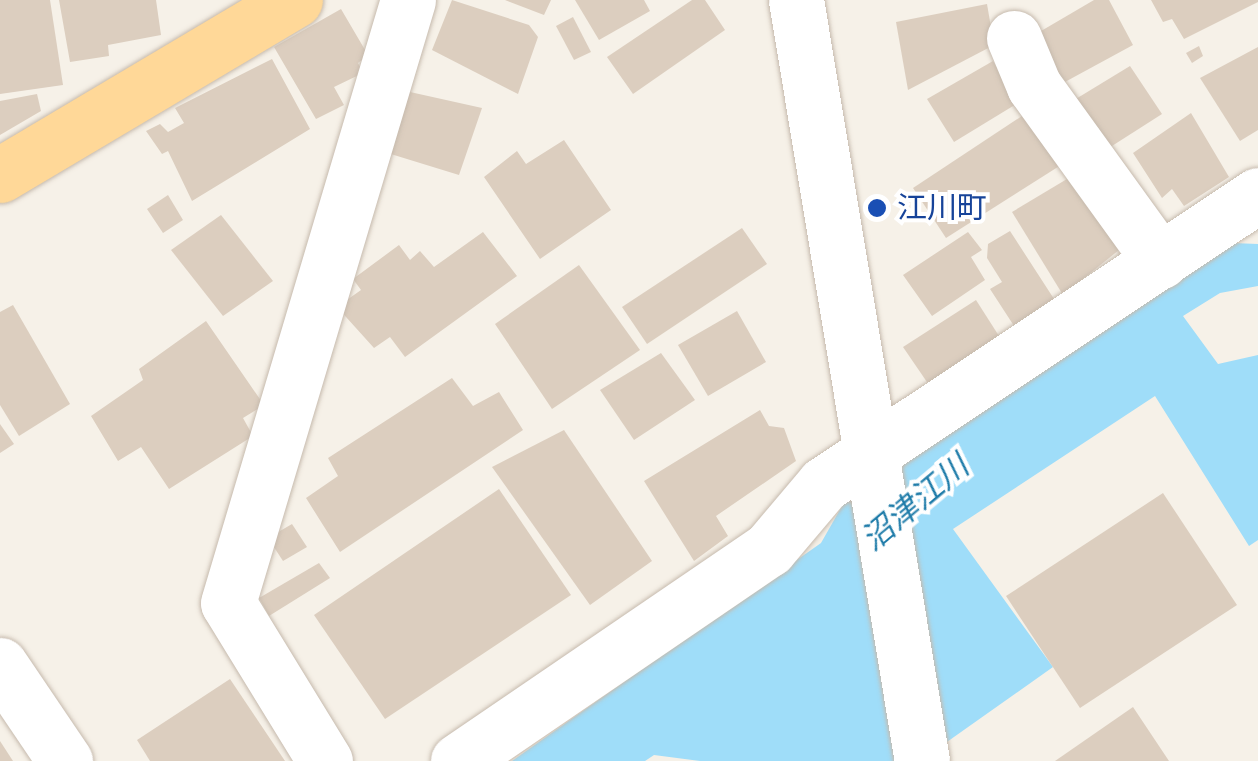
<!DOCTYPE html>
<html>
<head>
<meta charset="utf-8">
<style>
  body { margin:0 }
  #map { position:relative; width:1258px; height:761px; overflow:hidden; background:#f6f1e8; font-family:Poppins,"Noto Sans JP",sans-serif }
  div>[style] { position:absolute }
  .water>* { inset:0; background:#9fddf9 }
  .building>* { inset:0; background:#dccebf }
  .roads { filter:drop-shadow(0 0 2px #c6baad) drop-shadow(0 0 2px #c6baad) }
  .minor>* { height:55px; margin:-27.5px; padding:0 27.5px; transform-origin:27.5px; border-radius:27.5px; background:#fff }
  .major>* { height:55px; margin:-27.5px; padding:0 27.5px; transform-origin:27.5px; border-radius:27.5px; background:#ffd898 }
  .dots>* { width:28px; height:28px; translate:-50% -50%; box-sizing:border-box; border:5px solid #fff; border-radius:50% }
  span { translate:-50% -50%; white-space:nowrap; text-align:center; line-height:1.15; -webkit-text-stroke:8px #fff; paint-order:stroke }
  .transit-label { font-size:30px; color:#164399 }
  .left { translate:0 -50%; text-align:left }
  .water-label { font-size:32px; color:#1f7ca9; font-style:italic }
</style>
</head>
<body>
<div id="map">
  <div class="water">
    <i style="clip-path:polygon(1233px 243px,1258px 244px,1258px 286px,1220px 293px,1183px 316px,1218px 364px,1258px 355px,1258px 540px,1249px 546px,1155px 396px,953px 529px,1053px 667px,920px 761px,700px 761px,654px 755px,645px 761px,512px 761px,821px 543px,846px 499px)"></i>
  </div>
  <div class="building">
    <i style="clip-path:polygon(0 0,50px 0,63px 85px,0 94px)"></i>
    <i style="clip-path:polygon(59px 0,156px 0,161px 35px,108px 45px,109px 56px,70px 62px)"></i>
    <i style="clip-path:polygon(452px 0,529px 25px,538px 37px,518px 94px,432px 50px)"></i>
    <i style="clip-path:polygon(505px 0,551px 0,544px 15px)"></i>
    <i style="clip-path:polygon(575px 0,644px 0,650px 11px,599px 40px)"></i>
    <i style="clip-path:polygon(692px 0,705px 0,725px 30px,633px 94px,607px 57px)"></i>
    <i style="clip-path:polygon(1094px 0,1109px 0,1133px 45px,1052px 89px,1024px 41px)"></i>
    <i style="clip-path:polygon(1151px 0,1258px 0,1258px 2px,1184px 39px,1172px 19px,1163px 22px)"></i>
    <i style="clip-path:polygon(987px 4px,994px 45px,908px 90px,896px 22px)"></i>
    <i style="clip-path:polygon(341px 9px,368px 55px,358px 63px,363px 73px,334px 87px,344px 105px,316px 119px,274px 47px)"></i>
    <i style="clip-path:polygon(573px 17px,591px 52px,574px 60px,556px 26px)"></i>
    <i style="clip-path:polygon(1199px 46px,1203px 56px,1192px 63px,1186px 53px)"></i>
    <i style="clip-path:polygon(1258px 47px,1258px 130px,1240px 141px,1200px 78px)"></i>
    <i style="clip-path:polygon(272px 59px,310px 129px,192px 201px,168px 151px,162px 154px,146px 131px,160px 124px,168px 132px,184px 123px,175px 108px)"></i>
    <i style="clip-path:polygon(993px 61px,1018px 103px,954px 142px,927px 99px)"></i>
    <i style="clip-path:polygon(1130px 66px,1162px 114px,1101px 153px,1061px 108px)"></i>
    <i style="clip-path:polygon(401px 90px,482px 108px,459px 175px,381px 151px)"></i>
    <i style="clip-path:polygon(37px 94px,41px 111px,0 135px,0 101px)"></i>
    <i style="clip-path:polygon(1028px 112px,1061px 165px,946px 238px,913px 188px)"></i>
    <i style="clip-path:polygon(1191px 113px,1229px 177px,1184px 206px,1172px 189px,1162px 198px,1133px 153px)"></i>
    <i style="clip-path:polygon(564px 140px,611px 210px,540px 259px,484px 177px,517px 151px,526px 164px)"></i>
    <i style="clip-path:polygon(1067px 179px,1119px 250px,1063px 295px,1012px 212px)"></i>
    <i style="clip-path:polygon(168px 195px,183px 220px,163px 233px,147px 209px)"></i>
    <i style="clip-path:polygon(221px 215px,273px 281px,223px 316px,171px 250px)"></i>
    <i style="clip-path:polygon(742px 228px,767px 264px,647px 344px,622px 307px)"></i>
    <i style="clip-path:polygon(1010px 231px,1056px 302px,1016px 329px,990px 289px,1002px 282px,987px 258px,988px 244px)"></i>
    <i style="clip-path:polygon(483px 232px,517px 276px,405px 357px,390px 337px,374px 348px,337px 307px,361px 290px,353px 279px,399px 245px,410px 260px,420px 251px,434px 267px)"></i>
    <i style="clip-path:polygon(968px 232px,982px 250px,971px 257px,985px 280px,932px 316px,903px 275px)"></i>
    <i style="clip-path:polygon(579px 265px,640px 350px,552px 409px,495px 324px)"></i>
    <i style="clip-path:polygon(976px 300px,999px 336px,929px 385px,903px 347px)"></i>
    <i style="clip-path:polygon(13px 305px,70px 404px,19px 436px,0 405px,0 312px)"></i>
    <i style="clip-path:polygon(737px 311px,766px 362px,708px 396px,678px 345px)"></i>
    <i style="clip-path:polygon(206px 321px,264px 405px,243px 418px,253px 436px,169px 489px,141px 447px,118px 461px,91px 416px,143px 380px,139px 369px)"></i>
    <i style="clip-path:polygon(661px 353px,695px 400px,634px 440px,600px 390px)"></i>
    <i style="clip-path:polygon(452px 378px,473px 406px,499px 392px,523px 430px,340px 552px,306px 498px,338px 476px,328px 458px)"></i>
    <i style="clip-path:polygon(760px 410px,769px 426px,784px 428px,796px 461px,716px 516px,728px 536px,694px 561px,644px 481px)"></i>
    <i style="clip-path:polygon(0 424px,14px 444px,0 453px)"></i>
    <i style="clip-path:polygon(564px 430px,652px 561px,590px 605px,492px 467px)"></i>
    <i style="clip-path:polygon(499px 489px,571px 595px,385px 719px,314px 615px)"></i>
    <i style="clip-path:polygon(1163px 493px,1237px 605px,1080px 708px,1006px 596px)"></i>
    <i style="clip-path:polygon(292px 524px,307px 547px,283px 561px,268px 538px)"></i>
    <i style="clip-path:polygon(319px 563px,330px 578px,269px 616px,259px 598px)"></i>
    <i style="clip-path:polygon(230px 679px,285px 761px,150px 761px,137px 740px)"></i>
    <i style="clip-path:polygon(1133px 707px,1169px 761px,1055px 761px)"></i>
    <i style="clip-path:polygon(0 741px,13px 761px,0 761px)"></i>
  </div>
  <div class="roads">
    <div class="minor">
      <i style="left:796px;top:0;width:771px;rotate:80.6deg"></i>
      <i style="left:1014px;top:38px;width:52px;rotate:67.4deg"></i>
      <i style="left:1034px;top:86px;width:216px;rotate:54.2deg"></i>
      <i style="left:0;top:665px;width:116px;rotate:55.9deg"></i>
      <i style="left:325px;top:761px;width:185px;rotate:-121.5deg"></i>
      <i style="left:228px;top:603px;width:629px;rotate:-73.38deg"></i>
      <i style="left:458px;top:761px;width:376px;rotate:-34.3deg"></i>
      <i style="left:769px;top:549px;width:85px;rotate:-49.8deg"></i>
      <i style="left:824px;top:484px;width:521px;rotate:-33.66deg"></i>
    </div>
    <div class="major">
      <i style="left:0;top:175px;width:343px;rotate:-30.7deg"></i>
    </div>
  </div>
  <div class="dots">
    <i style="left:877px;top:208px;background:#1a4fb4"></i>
  </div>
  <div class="transit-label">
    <span class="left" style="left:897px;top:208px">江川町</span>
  </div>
  <div class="water-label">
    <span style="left:915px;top:503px;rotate:-40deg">沼津江川</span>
  </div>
</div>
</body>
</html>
